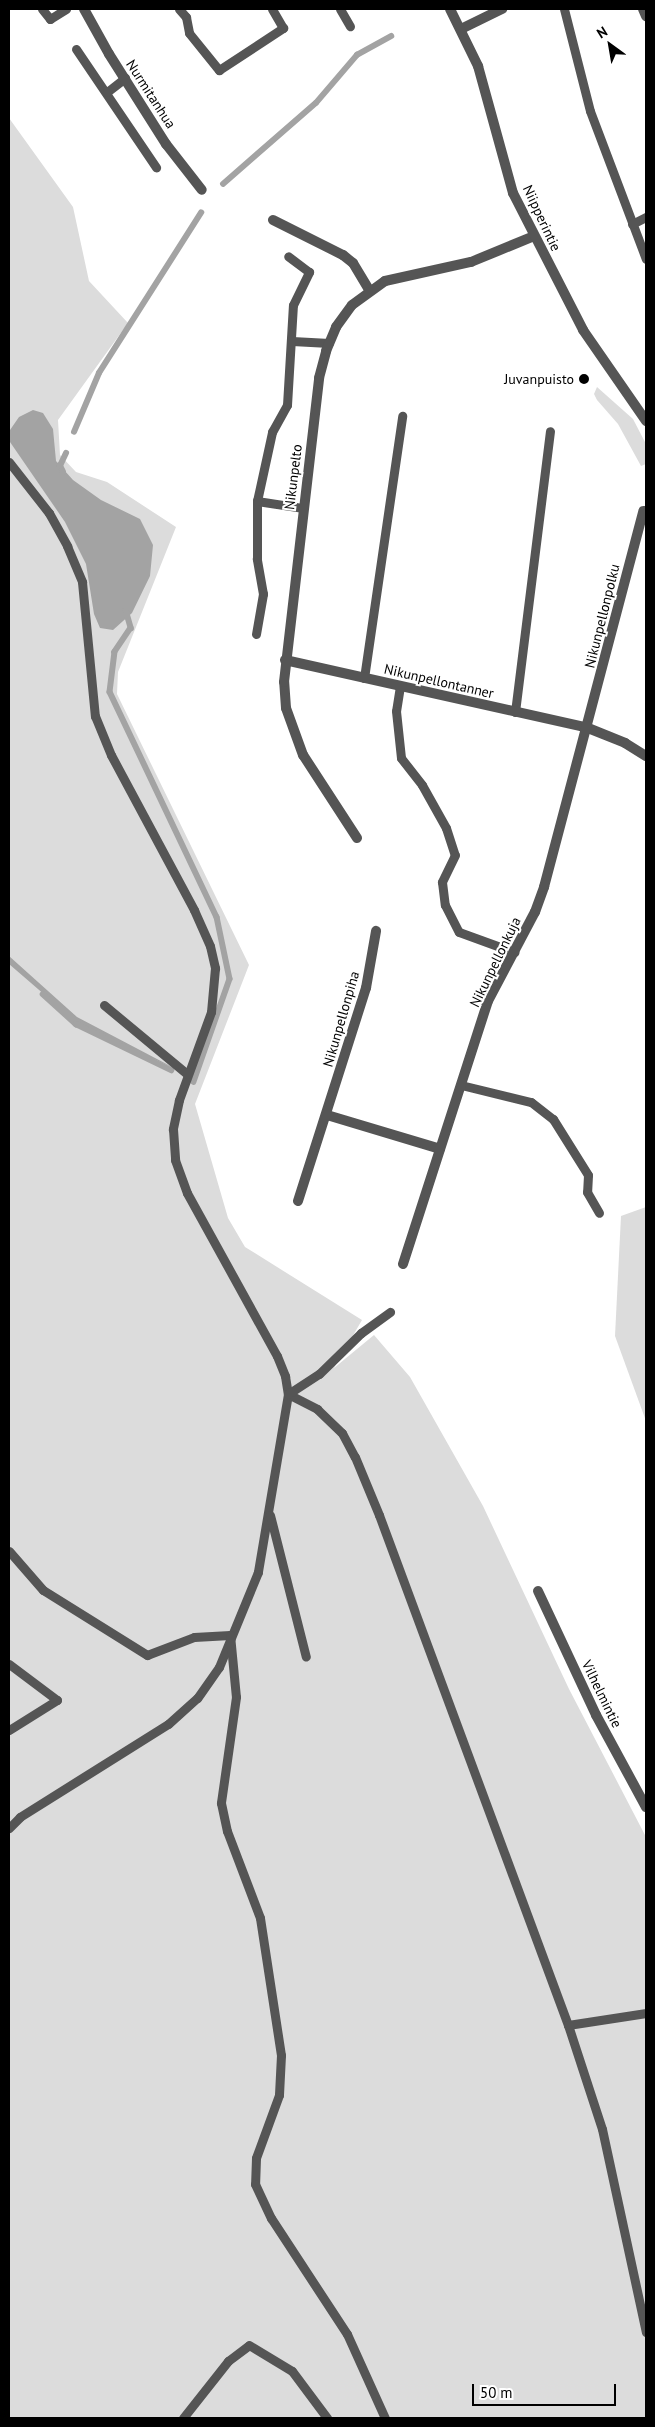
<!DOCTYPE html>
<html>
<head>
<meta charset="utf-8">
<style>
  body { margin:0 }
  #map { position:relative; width:655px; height:2427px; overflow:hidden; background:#fff; font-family:"PT Sans",sans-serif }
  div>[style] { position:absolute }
  .green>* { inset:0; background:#dcdcdc }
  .water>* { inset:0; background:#a3a3a3 }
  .stream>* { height:5.5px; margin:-2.75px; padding:0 2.75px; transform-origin:2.75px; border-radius:2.75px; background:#a3a3a3 }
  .service>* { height:9px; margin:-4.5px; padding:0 4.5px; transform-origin:4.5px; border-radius:4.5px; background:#555 }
  .minor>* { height:10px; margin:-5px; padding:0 5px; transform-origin:5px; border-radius:5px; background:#555 }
  .tertiary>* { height:10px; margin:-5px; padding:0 5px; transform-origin:5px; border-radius:5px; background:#555 }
  .dots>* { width:14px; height:14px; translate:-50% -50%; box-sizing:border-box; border:2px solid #fff; border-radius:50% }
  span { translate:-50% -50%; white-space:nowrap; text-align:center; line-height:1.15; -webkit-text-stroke:4px #fff; paint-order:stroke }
  .street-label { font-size:14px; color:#000 }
  .poi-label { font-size:14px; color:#000 }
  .right { translate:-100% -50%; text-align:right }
  .frame { position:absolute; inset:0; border:10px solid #000; pointer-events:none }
  .north { position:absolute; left:585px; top:20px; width:50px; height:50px; -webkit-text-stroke:4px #fff; paint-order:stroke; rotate:328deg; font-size:14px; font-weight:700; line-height:20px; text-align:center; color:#000 }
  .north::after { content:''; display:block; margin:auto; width:18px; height:22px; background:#000; clip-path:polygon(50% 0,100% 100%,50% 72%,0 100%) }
  .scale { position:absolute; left:472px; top:2384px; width:144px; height:22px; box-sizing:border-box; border:2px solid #000; border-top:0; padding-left:6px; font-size:15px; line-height:18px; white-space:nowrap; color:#000; -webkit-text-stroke:4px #fff; paint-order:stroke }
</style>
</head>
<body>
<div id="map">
  <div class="green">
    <i style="clip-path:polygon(9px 118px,73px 207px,89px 281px,128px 323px,58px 420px,60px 455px,76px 472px,107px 482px,176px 527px,118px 672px,117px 694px,249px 965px,195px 1104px,228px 1218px,245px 1247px,362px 1320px,334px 1368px,374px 1335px,410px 1377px,483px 1506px,569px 1689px,646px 1837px,646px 2418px,9px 2418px)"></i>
    <i style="clip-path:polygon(597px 387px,633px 419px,646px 444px,646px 464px,641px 466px,618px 424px,597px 400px,594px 394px)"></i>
    <i style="clip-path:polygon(646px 1207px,646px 1421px,615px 1336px,621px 1216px)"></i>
  </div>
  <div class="water">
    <i style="clip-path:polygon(33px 410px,43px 413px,53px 429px,56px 461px,73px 480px,101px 500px,140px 519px,153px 545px,150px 576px,132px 613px,113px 630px,100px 628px,94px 614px,86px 564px,65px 522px,10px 442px,10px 430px,19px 417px)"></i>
    <i style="clip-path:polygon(9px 956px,77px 1017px,176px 1069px,82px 1027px,9px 964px)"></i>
  </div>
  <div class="stream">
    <i style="left:223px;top:184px;width:123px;rotate:-41.1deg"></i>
    <i style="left:316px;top:103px;width:63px;rotate:-49.5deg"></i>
    <i style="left:357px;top:55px;width:39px;rotate:-29deg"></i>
    <i style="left:74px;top:432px;width:64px;rotate:-67deg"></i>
    <i style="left:99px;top:373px;width:190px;rotate:-57.5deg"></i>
    <i style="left:63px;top:472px;width:7px;rotate:-117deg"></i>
    <i style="left:60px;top:466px;width:14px;rotate:-65deg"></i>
    <i style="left:126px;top:610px;width:19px;rotate:74deg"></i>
    <i style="left:131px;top:628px;width:29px;rotate:124deg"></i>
    <i style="left:115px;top:652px;width:40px;rotate:97.1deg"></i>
    <i style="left:110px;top:692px;width:249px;rotate:64.6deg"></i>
    <i style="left:217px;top:917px;width:63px;rotate:78.2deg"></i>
    <i style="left:230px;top:979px;width:109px;rotate:109.3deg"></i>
    <i style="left:43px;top:994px;width:45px;rotate:42.3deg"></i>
    <i style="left:76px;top:1024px;width:106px;rotate:25.8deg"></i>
  </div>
  <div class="service">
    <i style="left:42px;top:9px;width:13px;rotate:51deg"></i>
    <i style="left:50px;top:19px;width:19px;rotate:-32deg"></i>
    <i style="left:179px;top:9px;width:11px;rotate:49deg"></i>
    <i style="left:186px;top:17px;width:16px;rotate:79deg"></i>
    <i style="left:189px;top:33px;width:48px;rotate:51deg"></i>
    <i style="left:219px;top:70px;width:77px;rotate:-33.3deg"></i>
    <i style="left:283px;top:28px;width:22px;rotate:-120deg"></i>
    <i style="left:340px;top:9px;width:20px;rotate:60deg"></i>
    <i style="left:564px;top:9px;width:105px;rotate:75.7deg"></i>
    <i style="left:590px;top:111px;width:158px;rotate:69.3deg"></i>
    <i style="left:76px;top:49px;width:143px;rotate:55.9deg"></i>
    <i style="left:107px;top:92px;width:23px;rotate:-38deg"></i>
    <i style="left:632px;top:224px;width:16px;rotate:-27deg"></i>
    <i style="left:292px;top:341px;width:37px;rotate:3deg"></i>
    <i style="left:9px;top:462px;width:65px;rotate:51.9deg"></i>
    <i style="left:49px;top:513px;width:38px;rotate:61deg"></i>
    <i style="left:67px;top:546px;width:39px;rotate:67deg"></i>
    <i style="left:82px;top:582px;width:135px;rotate:84.5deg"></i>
    <i style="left:95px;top:716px;width:42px;rotate:67.7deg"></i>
    <i style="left:111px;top:755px;width:176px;rotate:61.8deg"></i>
    <i style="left:194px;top:910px;width:39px;rotate:66deg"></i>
    <i style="left:210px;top:946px;width:23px;rotate:77deg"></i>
    <i style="left:215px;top:968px;width:44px;rotate:95.2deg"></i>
    <i style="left:211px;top:1012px;width:94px;rotate:110deg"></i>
    <i style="left:179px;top:1100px;width:30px;rotate:102deg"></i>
    <i style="left:173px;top:1129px;width:31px;rotate:86deg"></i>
    <i style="left:175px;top:1160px;width:35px;rotate:70deg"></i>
    <i style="left:187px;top:1193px;width:186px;rotate:61.1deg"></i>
    <i style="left:277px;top:1356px;width:22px;rotate:68deg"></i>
    <i style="left:285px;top:1376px;width:18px;rotate:81deg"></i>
    <i style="left:288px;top:1394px;width:181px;rotate:99.6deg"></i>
    <i style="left:258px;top:1572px;width:103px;rotate:112.3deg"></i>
    <i style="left:219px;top:1667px;width:38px;rotate:125deg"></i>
    <i style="left:197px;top:1698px;width:39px;rotate:138deg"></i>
    <i style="left:168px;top:1724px;width:175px;rotate:147.9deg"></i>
    <i style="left:20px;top:1817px;width:16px;rotate:135deg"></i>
    <i style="left:257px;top:501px;width:47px;rotate:8.7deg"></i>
    <i style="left:256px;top:634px;width:41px;rotate:-80.1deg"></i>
    <i style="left:263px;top:594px;width:36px;rotate:-100deg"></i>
    <i style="left:257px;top:559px;width:58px;rotate:-90deg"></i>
    <i style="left:257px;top:501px;width:71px;rotate:-77.7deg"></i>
    <i style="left:272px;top:432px;width:31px;rotate:-61deg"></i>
    <i style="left:287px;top:405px;width:100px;rotate:-86.6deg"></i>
    <i style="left:293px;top:305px;width:37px;rotate:-64deg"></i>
    <i style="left:309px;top:272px;width:26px;rotate:-143deg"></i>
    <i style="left:364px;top:678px;width:265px;rotate:-81.7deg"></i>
    <i style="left:400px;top:686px;width:25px;rotate:99deg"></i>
    <i style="left:396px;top:711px;width:47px;rotate:83.9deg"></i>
    <i style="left:401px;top:758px;width:34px;rotate:52deg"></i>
    <i style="left:422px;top:785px;width:49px;rotate:60.8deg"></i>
    <i style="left:446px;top:828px;width:28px;rotate:72deg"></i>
    <i style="left:455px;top:855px;width:30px;rotate:116deg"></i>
    <i style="left:442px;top:882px;width:23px;rotate:83deg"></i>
    <i style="left:445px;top:905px;width:30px;rotate:63deg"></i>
    <i style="left:459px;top:932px;width:59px;rotate:20deg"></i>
    <i style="left:515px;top:712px;width:283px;rotate:-82.9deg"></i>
    <i style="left:104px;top:1005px;width:108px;rotate:39.7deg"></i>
    <i style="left:461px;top:1085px;width:72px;rotate:13.7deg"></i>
    <i style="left:531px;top:1102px;width:28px;rotate:38deg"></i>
    <i style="left:553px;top:1119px;width:66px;rotate:58deg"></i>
    <i style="left:588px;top:1175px;width:17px;rotate:93deg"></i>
    <i style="left:587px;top:1192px;width:24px;rotate:60deg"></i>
    <i style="left:288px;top:1394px;width:33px;rotate:27deg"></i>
    <i style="left:317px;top:1409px;width:35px;rotate:44deg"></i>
    <i style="left:342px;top:1433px;width:27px;rotate:62deg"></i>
    <i style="left:355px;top:1457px;width:63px;rotate:67.5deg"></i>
    <i style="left:379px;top:1515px;width:544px;rotate:69.67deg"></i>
    <i style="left:568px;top:2025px;width:109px;rotate:71.9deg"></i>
    <i style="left:602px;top:2129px;width:208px;rotate:77.8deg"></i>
    <i style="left:288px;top:1394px;width:37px;rotate:-33deg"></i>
    <i style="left:319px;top:1374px;width:59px;rotate:-44.3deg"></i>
    <i style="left:361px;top:1333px;width:36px;rotate:-36deg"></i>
    <i style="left:270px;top:1515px;width:146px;rotate:75.8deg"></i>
    <i style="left:9px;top:1551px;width:52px;rotate:48.9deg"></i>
    <i style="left:43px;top:1590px;width:123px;rotate:32deg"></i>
    <i style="left:147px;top:1655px;width:50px;rotate:-21deg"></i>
    <i style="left:194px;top:1637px;width:36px;rotate:-3deg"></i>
    <i style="left:230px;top:1635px;width:62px;rotate:84.5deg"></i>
    <i style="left:236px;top:1697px;width:107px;rotate:98.1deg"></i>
    <i style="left:221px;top:1803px;width:29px;rotate:78deg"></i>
    <i style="left:227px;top:1831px;width:93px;rotate:69.2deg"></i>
    <i style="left:260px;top:1918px;width:139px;rotate:81.3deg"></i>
    <i style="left:281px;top:2055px;width:40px;rotate:92.9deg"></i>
    <i style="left:279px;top:2095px;width:67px;rotate:110.1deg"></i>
    <i style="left:256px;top:2158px;width:26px;rotate:92deg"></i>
    <i style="left:255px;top:2184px;width:38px;rotate:65deg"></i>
    <i style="left:271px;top:2218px;width:139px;rotate:56.8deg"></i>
    <i style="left:347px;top:2334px;width:92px;rotate:65.7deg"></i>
    <i style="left:9px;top:1664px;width:60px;rotate:36.9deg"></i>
    <i style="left:57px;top:1700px;width:57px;rotate:148deg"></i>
    <i style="left:568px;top:2025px;width:79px;rotate:-8.7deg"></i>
    <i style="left:183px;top:2418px;width:73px;rotate:-51.7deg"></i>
    <i style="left:228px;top:2361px;width:26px;rotate:-37deg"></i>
    <i style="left:249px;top:2345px;width:50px;rotate:31.2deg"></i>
    <i style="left:292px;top:2371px;width:59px;rotate:53.3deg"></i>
  </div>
  <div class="minor">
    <i style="left:84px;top:9px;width:51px;rotate:60.9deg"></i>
    <i style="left:109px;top:54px;width:107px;rotate:57.7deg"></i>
    <i style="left:166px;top:144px;width:58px;rotate:52deg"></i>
    <i style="left:643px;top:9px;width:8px;rotate:67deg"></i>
    <i style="left:461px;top:29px;width:46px;rotate:-26deg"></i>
    <i style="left:273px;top:220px;width:78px;rotate:26.6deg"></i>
    <i style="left:343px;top:255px;width:13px;rotate:39deg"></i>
    <i style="left:353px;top:263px;width:31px;rotate:59deg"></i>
    <i style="left:285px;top:660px;width:311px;rotate:12.6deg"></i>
    <i style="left:588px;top:728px;width:40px;rotate:22deg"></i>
    <i style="left:625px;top:743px;width:25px;rotate:32deg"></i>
    <i style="left:357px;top:838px;width:99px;rotate:-123deg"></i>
    <i style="left:303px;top:755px;width:50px;rotate:-109.9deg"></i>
    <i style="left:286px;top:708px;width:26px;rotate:-94deg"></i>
    <i style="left:284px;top:682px;width:306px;rotate:-83.4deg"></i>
    <i style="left:319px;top:378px;width:28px;rotate:-75deg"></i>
    <i style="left:326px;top:351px;width:26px;rotate:-67deg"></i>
    <i style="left:336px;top:327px;width:27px;rotate:-54deg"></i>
    <i style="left:352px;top:305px;width:41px;rotate:-36deg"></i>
    <i style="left:385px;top:281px;width:88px;rotate:-12.5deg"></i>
    <i style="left:471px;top:262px;width:68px;rotate:-22.4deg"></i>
    <i style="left:327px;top:1115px;width:118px;rotate:16.7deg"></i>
    <i style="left:298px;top:1201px;width:224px;rotate:-72.3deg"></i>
    <i style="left:366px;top:988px;width:58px;rotate:-80deg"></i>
    <i style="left:403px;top:1264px;width:276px;rotate:-72.1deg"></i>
    <i style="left:488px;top:1001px;width:101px;rotate:-62.2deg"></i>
    <i style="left:535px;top:912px;width:27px;rotate:-70deg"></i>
    <i style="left:544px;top:887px;width:389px;rotate:-75.2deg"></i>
    <i style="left:538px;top:1591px;width:137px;rotate:64.9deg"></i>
    <i style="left:596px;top:1715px;width:105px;rotate:61.5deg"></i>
  </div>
  <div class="tertiary">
    <i style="left:450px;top:9px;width:64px;rotate:63.8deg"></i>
    <i style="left:478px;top:66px;width:132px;rotate:74.6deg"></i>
    <i style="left:513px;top:193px;width:154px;rotate:62.9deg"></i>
    <i style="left:583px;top:330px;width:111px;rotate:55.3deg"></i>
  </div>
  <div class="dots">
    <i style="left:584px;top:379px;background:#000"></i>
  </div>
  <div class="street-label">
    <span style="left:151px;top:94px;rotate:57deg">Nurmitanhua</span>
    <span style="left:542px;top:218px;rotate:65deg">Niipperintie</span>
    <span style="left:293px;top:477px;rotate:-83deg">Nikunpelto</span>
    <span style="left:602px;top:616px;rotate:-76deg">Nikunpellonpolku</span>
    <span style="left:439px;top:681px;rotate:13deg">Nikunpellontanner</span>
    <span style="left:495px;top:962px;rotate:-64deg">Nikunpellonkuja</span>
    <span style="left:341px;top:1019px;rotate:-74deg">Nikunpellonpiha</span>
    <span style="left:602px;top:1694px;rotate:64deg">Vilhelmintie</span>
  </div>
  <div class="poi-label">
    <span class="right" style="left:574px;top:379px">Juvanpuisto</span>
  </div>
  <div class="frame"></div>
  <div class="north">N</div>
  <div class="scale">50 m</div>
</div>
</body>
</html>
